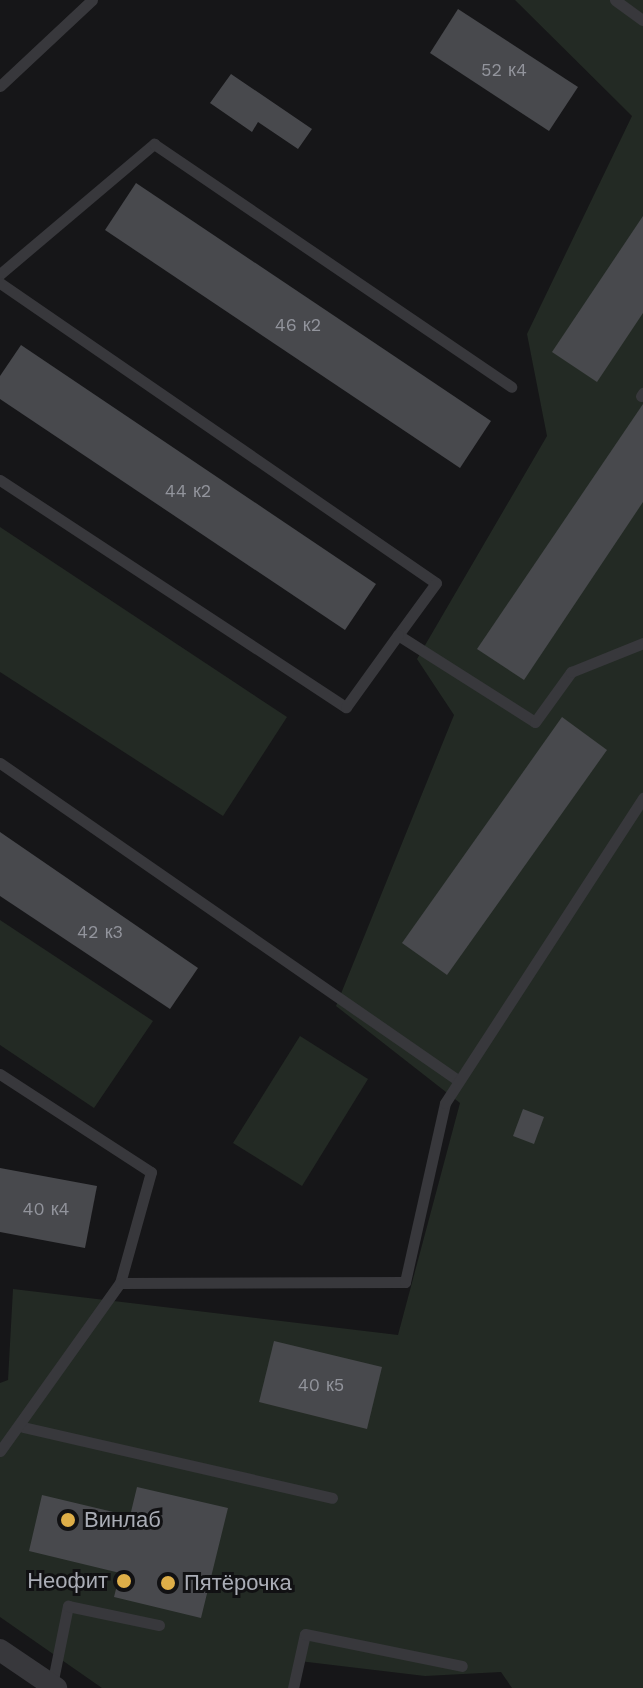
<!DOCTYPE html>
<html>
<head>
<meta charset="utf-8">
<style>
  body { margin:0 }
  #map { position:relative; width:643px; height:1688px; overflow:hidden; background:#161618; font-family:"Work Sans",sans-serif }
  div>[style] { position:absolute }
  .green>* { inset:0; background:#232a24 }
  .building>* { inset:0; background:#48494d }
  .service>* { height:11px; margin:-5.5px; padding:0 5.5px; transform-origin:5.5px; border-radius:5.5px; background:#38383c }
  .minor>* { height:22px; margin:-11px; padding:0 11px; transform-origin:11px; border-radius:11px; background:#38383c }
  .dots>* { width:22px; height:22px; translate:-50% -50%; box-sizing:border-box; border:4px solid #111113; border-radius:50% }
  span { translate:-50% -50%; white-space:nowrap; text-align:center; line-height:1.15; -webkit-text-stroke:6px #111113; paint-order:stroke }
  .number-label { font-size:18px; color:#92949c }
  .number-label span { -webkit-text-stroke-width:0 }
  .poi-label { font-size:22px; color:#aaadb6 }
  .left { translate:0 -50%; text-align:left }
  .right { translate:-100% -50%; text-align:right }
</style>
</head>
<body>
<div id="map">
  <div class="green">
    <i style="clip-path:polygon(515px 0,643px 0,643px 1688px,512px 1688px,501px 1672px,425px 1676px,299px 1661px,297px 1688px,102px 1688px,0 1617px,0 1383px,8px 1380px,13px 1289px,398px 1335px,460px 1103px,336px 1006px,454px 715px,417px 659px,547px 436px,527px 334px,632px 116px)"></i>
    <i style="clip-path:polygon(0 527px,287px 717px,223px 816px,0 672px)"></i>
    <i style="clip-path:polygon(0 920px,153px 1021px,94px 1108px,0 1045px)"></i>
    <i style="clip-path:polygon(300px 1036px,368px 1079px,302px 1186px,233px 1143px)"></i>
  </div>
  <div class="building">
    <i style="clip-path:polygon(458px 9px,578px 87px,549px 131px,430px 53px)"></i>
    <i style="clip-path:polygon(231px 74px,312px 129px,298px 149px,258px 122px,252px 132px,210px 103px)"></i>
    <i style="clip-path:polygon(136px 183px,491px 421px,460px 468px,105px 230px)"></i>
    <i style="clip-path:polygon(643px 216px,643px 313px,597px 382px,552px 352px)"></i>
    <i style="clip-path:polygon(21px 345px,376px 584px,345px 630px,0 399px,0 376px)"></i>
    <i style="clip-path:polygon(643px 404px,643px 502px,524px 680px,477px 649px)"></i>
    <i style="clip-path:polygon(562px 717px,607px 750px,447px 975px,402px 943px)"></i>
    <i style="clip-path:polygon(0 832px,198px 968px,170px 1009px,0 896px)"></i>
    <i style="clip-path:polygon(523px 1109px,544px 1117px,534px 1144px,513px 1136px)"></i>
    <i style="clip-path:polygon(0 1168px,97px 1186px,85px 1248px,0 1232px)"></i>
    <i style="clip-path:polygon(274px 1341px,382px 1367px,367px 1429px,259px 1402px)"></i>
    <i style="clip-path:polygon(137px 1487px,228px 1508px,201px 1618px,114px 1597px,120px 1573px,29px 1551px,42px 1495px,130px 1516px)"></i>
  </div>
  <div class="service">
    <i style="left:615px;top:0;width:34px;rotate:36deg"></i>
    <i style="left:0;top:86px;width:126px;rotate:-43.1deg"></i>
    <i style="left:0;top:274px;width:202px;rotate:-40.2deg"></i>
    <i style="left:154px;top:144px;width:432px;rotate:34.2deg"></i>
    <i style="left:0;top:283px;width:529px;rotate:34.53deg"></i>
    <i style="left:436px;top:583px;width:64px;rotate:126.2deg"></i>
    <i style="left:398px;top:635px;width:162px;rotate:32.4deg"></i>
    <i style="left:535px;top:722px;width:62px;rotate:-54.2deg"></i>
    <i style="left:571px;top:672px;width:78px;rotate:-21.9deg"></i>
    <i style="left:641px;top:396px;width:4px;rotate:-56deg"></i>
    <i style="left:0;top:480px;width:414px;rotate:33.3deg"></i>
    <i style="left:346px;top:707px;width:89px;rotate:-54.2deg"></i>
    <i style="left:0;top:763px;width:558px;rotate:34.71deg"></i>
    <i style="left:0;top:1074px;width:180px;rotate:33deg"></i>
    <i style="left:151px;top:1172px;width:115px;rotate:105.6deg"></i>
    <i style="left:23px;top:1427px;width:317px;rotate:12.9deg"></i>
    <i style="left:0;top:1451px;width:206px;rotate:-54.5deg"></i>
    <i style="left:120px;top:1283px;width:285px;rotate:-0.2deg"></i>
    <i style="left:405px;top:1282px;width:183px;rotate:-77.4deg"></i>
    <i style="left:445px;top:1103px;width:364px;rotate:-57deg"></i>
    <i style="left:52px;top:1685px;width:81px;rotate:-78.6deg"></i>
    <i style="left:68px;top:1606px;width:93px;rotate:11.8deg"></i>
    <i style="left:293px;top:1688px;width:55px;rotate:-77.5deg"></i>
    <i style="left:305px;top:1634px;width:160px;rotate:11.5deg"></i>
  </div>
  <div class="minor">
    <i style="left:0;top:1650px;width:68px;rotate:34.2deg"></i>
  </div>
  <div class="dots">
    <i style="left:68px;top:1520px;background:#deae48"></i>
    <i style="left:124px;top:1581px;background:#deae48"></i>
    <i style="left:168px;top:1583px;background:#deae48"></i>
  </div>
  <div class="number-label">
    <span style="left:504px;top:70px">52 к4</span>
    <span style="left:298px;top:325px">46 к2</span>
    <span style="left:188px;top:491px">44 к2</span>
    <span style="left:100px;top:932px">42 к3</span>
    <span style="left:46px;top:1209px">40 к4</span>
    <span style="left:321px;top:1385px">40 к5</span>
  </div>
  <div class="poi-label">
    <span class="left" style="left:84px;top:1520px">Винлаб</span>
    <span class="right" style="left:108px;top:1581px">Неофит</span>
    <span class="left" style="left:184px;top:1583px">Пятёрочка</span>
  </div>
</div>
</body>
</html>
